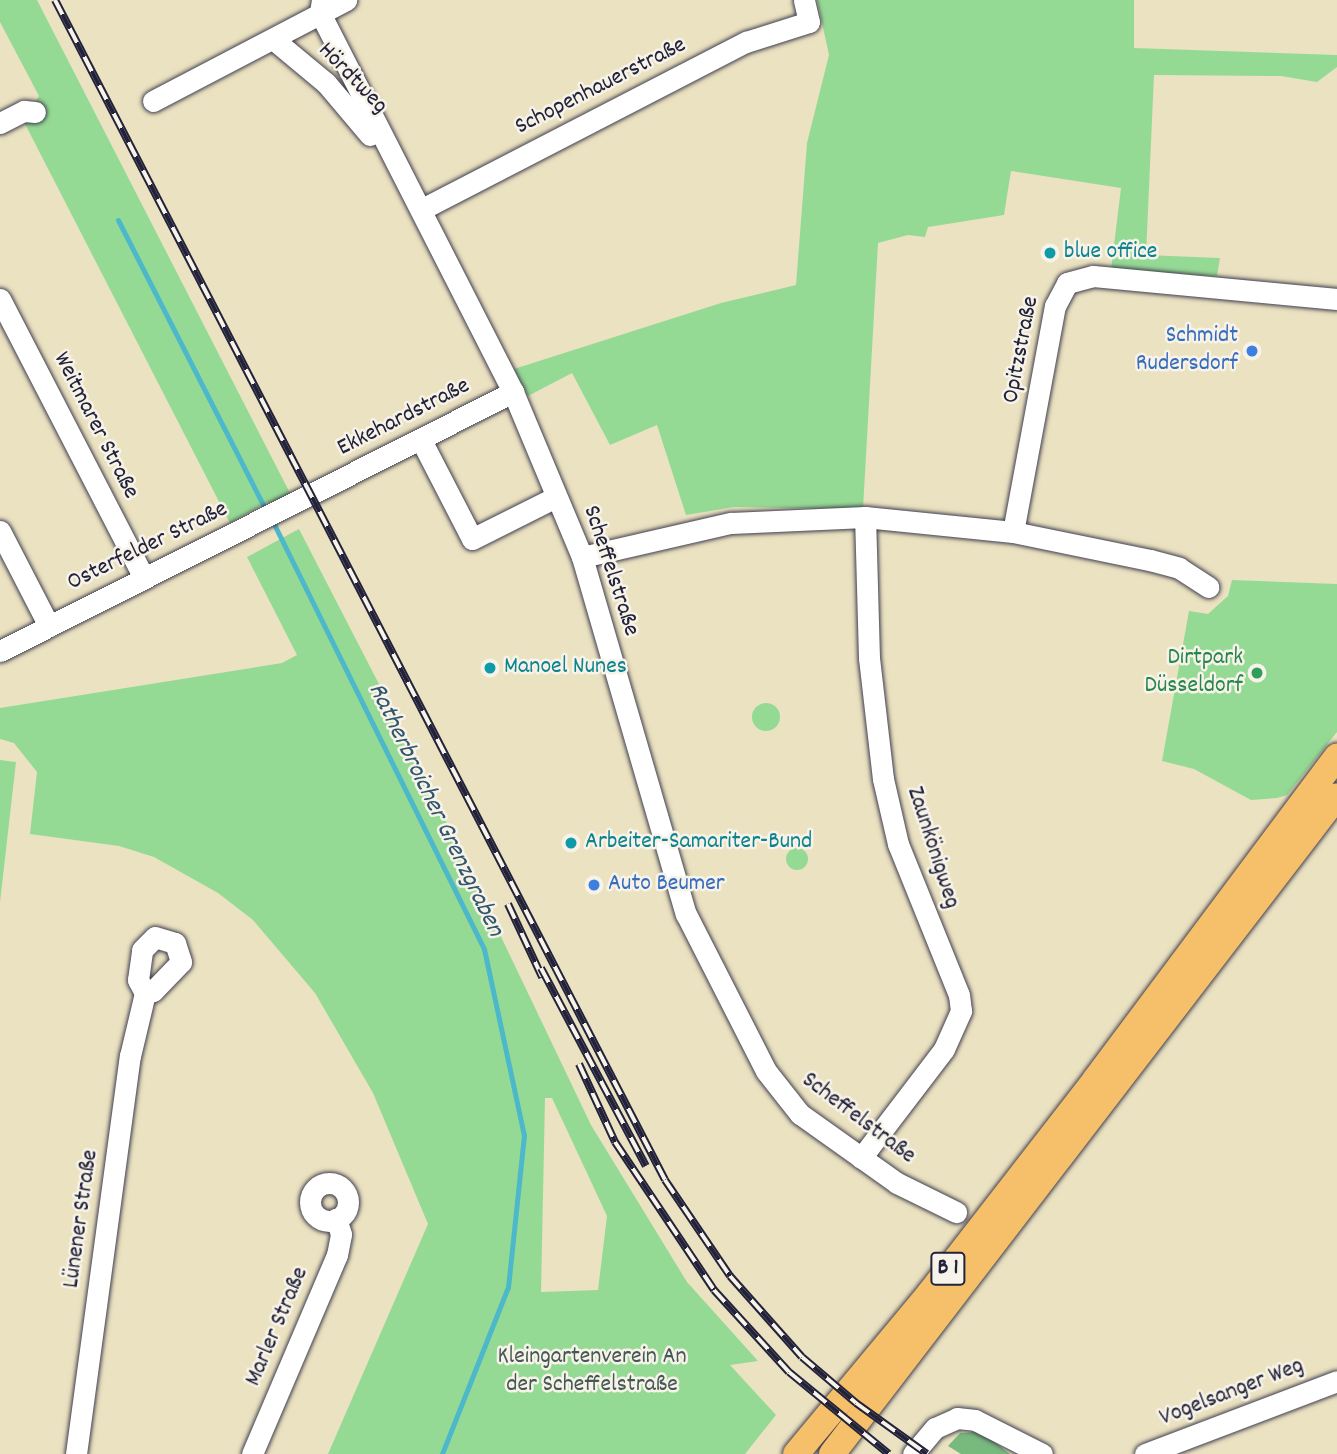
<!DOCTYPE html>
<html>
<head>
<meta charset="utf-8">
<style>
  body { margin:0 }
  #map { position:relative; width:1337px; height:1454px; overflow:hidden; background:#ebe2c1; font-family:Dekko,sans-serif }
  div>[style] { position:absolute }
  .green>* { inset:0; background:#95da94 }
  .round { border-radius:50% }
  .forest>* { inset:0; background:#78ba7e }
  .stream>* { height:5px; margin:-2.5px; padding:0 2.5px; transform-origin:2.5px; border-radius:2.5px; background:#4db8ca }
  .roads { filter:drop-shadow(0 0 2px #403f4f) drop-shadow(0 0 2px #403f4f) }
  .minor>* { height:21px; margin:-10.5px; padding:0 10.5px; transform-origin:10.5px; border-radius:10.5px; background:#fff }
  .minor>.ring { margin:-10.5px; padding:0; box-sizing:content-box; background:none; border:21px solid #fff; border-radius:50% }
  .major>* { height:26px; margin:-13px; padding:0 13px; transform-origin:13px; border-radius:13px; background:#f6c06b }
  .rail>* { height:8px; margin-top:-4px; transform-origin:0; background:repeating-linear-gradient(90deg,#f7f3e8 0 16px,#22223b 0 32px); box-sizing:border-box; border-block:2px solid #22223b }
  .dots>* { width:19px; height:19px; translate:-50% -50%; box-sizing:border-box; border:4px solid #f7f3e8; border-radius:50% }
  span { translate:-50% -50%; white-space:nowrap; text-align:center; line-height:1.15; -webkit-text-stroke:5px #f7f3e8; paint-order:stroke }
  .shield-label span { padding:2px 5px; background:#f7f3e8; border:2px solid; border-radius:5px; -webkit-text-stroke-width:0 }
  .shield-label { font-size:23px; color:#22223b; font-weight:700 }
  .street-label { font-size:24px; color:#22223b }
  .culture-label { font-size:24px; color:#0d838f }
  .left { translate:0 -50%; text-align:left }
  .shop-label { font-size:24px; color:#366cbe }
  .right { translate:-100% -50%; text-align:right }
  .leisure-label { font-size:24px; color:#27864d }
  .park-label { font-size:24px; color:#445956 }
  .water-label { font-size:26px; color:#31566d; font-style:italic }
</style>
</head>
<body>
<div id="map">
  <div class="green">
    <i style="clip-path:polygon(0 0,37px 0,292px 497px,265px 503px,119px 218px,262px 505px,230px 523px,23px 120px,39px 96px,0 22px)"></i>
    <i style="clip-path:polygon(817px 0,1134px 0,1134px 48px,1337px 55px,1337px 67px,1317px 82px,1281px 76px,1154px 75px,1146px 255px,1220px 258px,1217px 276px,1111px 270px,1121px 188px,1011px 171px,1004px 215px,928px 227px,925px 237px,908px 235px,878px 243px,863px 509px,734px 507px,686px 515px,657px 425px,610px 445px,572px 373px,528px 396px,514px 369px,721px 303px,796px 285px,807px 143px,829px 55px)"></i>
    <i style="clip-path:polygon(evenodd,299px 529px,398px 721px,591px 1125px,687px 1282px,758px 1361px,730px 1365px,776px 1415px,745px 1454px,328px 1454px,428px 1224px,373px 1093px,315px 993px,253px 920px,218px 893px,154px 857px,119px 846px,30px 834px,37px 772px,14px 743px,0 739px,0 708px,282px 663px,297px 655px,247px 557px,299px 529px,545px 1098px,552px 1098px,607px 1216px,598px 1290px,541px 1292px,545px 1098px)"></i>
    <i style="clip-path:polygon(1232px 580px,1337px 584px,1337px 732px,1287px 795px,1277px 798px,1251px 800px,1194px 769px,1162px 761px,1189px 611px,1208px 614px,1228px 596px)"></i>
    <i class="round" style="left:752px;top:703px;width:28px;height:28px"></i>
    <i style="clip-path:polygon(0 760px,16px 762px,0 902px)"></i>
    <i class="round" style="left:786px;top:848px;width:22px;height:22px"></i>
  </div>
  <div class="forest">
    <i style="clip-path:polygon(975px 1432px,989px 1438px,1010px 1454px,961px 1454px,948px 1446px,960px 1433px)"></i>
  </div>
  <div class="stream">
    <i style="left:118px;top:220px;width:326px;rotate:63deg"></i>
    <i style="left:271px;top:518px;width:481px;rotate:63.7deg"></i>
    <i style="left:484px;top:949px;width:190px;rotate:77.9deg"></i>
    <i style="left:524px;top:1135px;width:153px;rotate:96deg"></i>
    <i style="left:508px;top:1287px;width:180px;rotate:111.6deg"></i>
  </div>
  <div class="roads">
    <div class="minor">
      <i style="left:322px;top:0;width:13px;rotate:99deg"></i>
      <i style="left:320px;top:13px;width:425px;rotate:63deg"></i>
      <i style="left:513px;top:392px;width:179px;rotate:67.3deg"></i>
      <i style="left:582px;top:557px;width:372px;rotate:73.8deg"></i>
      <i style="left:686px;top:914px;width:176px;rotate:63deg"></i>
      <i style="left:766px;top:1071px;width:55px;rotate:51.7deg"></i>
      <i style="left:800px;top:1114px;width:119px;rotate:35.4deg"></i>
      <i style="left:897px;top:1183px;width:66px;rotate:26.2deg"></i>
      <i style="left:273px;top:39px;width:69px;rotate:39.7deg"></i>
      <i style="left:326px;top:83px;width:68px;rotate:49.8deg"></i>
      <i style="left:153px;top:101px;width:218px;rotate:-27.6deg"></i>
      <i style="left:0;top:123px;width:27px;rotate:-27deg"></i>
      <i style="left:24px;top:111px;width:11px;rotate:5deg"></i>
      <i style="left:422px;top:209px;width:365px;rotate:-27.3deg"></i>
      <i style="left:746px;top:42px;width:66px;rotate:-17.6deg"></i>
      <i style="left:809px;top:22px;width:23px;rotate:-103deg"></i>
      <i style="left:0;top:299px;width:314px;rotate:62.7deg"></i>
      <i style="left:421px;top:440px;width:111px;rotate:62.7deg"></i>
      <i style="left:472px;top:539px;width:94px;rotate:-26.6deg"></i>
      <i style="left:0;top:531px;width:107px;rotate:62.7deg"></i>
      <i style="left:1013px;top:532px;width:230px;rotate:-79.5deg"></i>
      <i style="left:1055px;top:306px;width:26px;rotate:-62deg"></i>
      <i style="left:1067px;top:283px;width:27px;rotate:-15deg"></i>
      <i style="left:1093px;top:276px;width:245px;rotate:5.4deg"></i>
      <i style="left:582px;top:557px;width:153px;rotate:-12.9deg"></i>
      <i style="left:731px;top:523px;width:134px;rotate:-2.6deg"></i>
      <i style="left:865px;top:517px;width:149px;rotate:5.8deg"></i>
      <i style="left:1013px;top:532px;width:140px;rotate:11.6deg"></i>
      <i style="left:1150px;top:560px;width:30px;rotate:15deg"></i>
      <i style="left:1179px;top:568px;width:35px;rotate:33deg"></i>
      <i style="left:0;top:651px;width:575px;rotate:-26.79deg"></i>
      <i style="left:155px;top:937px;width:21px;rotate:17deg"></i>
      <i style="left:175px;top:943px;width:20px;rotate:72deg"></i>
      <i style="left:181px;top:962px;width:40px;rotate:134deg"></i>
      <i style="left:153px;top:991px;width:8px;rotate:166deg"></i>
      <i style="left:145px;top:993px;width:15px;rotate:-118deg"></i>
      <i style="left:138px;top:980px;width:30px;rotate:-82deg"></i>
      <i style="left:142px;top:950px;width:18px;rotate:-45deg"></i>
      <i style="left:861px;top:1158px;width:137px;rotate:-52.7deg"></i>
      <i style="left:944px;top:1049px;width:42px;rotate:-65.9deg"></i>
      <i style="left:961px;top:1011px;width:16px;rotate:-97deg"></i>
      <i style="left:959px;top:995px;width:163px;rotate:-112deg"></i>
      <i style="left:898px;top:844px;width:67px;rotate:-103deg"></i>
      <i style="left:883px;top:779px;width:122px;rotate:-96.6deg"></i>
      <i style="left:869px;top:658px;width:141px;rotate:-91.6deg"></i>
      <i class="ring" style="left:310px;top:1183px;width:17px;height:17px"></i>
      <i style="left:76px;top:1454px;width:402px;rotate:-82.3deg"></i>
      <i style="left:130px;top:1056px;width:65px;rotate:-76.6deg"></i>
      <i style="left:252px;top:1454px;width:216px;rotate:-66.9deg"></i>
      <i style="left:337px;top:1255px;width:21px;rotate:-79deg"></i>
      <i style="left:341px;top:1234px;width:16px;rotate:-108deg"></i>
      <i style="left:913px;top:1454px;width:34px;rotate:-50deg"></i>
      <i style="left:935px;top:1428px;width:24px;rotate:-24deg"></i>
      <i style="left:957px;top:1418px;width:18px;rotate:6deg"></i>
      <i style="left:975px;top:1420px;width:75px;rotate:26.9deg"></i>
      <i style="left:1145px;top:1454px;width:205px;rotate:-20.8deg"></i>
    </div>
    <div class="major">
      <i style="left:796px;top:1454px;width:209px;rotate:-50.2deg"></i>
      <i style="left:930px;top:1293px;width:269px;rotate:-52.2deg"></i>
      <i style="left:1095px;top:1080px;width:404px;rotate:-53.2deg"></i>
      <i style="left:832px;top:1454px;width:829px;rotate:-52.49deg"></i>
    </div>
  </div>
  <div class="rail">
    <i style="left:55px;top:0;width:1328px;rotate:62.66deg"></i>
    <i style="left:665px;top:1180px;width:116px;rotate:55.9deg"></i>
    <i style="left:730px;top:1276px;width:108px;rotate:48.4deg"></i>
    <i style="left:802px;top:1357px;width:71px;rotate:40.4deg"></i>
    <i style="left:856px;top:1403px;width:87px;rotate:35.7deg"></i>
    <i style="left:508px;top:904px;width:81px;rotate:65deg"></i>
    <i style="left:541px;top:968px;width:224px;rotate:62.1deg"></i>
    <i style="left:579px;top:1064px;width:86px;rotate:65.2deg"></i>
    <i style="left:615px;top:1142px;width:178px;rotate:56.2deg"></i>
    <i style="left:714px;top:1290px;width:111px;rotate:47.6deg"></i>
    <i style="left:789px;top:1372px;width:129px;rotate:39.4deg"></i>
  </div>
  <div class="dots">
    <i style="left:1050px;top:253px;background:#0f9aa8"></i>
    <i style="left:1252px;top:351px;background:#3f7fe0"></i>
    <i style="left:490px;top:668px;background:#0f9aa8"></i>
    <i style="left:1257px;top:673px;background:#2e9e5b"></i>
    <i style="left:571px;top:843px;background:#0f9aa8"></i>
    <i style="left:594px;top:885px;background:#3f7fe0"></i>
  </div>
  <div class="shield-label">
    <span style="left:948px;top:1269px">B 1</span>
  </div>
  <div class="street-label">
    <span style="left:352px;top:79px;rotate:46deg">Hördtweg</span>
    <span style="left:601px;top:87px;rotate:-27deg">Schopenhauerstraße</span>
    <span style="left:1022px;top:350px;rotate:-79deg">Opitzstraße</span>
    <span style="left:404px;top:418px;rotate:-27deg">Ekkehardstraße</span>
    <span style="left:95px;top:426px;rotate:63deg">Weitmarer Straße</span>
    <span style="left:148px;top:547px;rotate:-26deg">Osterfelder Straße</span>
    <span style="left:610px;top:571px;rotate:72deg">Scheffelstraße</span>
    <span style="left:932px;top:848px;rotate:72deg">Zaunkönigweg</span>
    <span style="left:858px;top:1119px;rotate:37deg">Scheffelstraße</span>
    <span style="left:82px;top:1219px;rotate:-82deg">Lünener Straße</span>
    <span style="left:278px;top:1327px;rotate:-67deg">Marler Straße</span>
    <span style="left:1232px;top:1393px;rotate:-21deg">Vogelsanger Weg</span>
  </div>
  <div class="culture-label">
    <span class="left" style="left:1064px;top:253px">blue office</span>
    <span class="left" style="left:504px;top:668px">Manoel Nunes</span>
    <span class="left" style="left:585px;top:843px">Arbeiter-Samariter-Bund</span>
  </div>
  <div class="shop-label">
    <span class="right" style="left:1238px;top:351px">Schmidt<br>Rudersdorf</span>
    <span class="left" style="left:608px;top:885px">Auto Beumer</span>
  </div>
  <div class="leisure-label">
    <span class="right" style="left:1243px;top:673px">Dirtpark<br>Düsseldorf</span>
  </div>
  <div class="park-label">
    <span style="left:592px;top:1372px">Kleingartenverein An<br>der Scheffelstraße</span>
  </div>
  <div class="water-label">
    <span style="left:435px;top:810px;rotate:64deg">Ratherbroicher Grenzgraben</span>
  </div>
</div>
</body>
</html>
